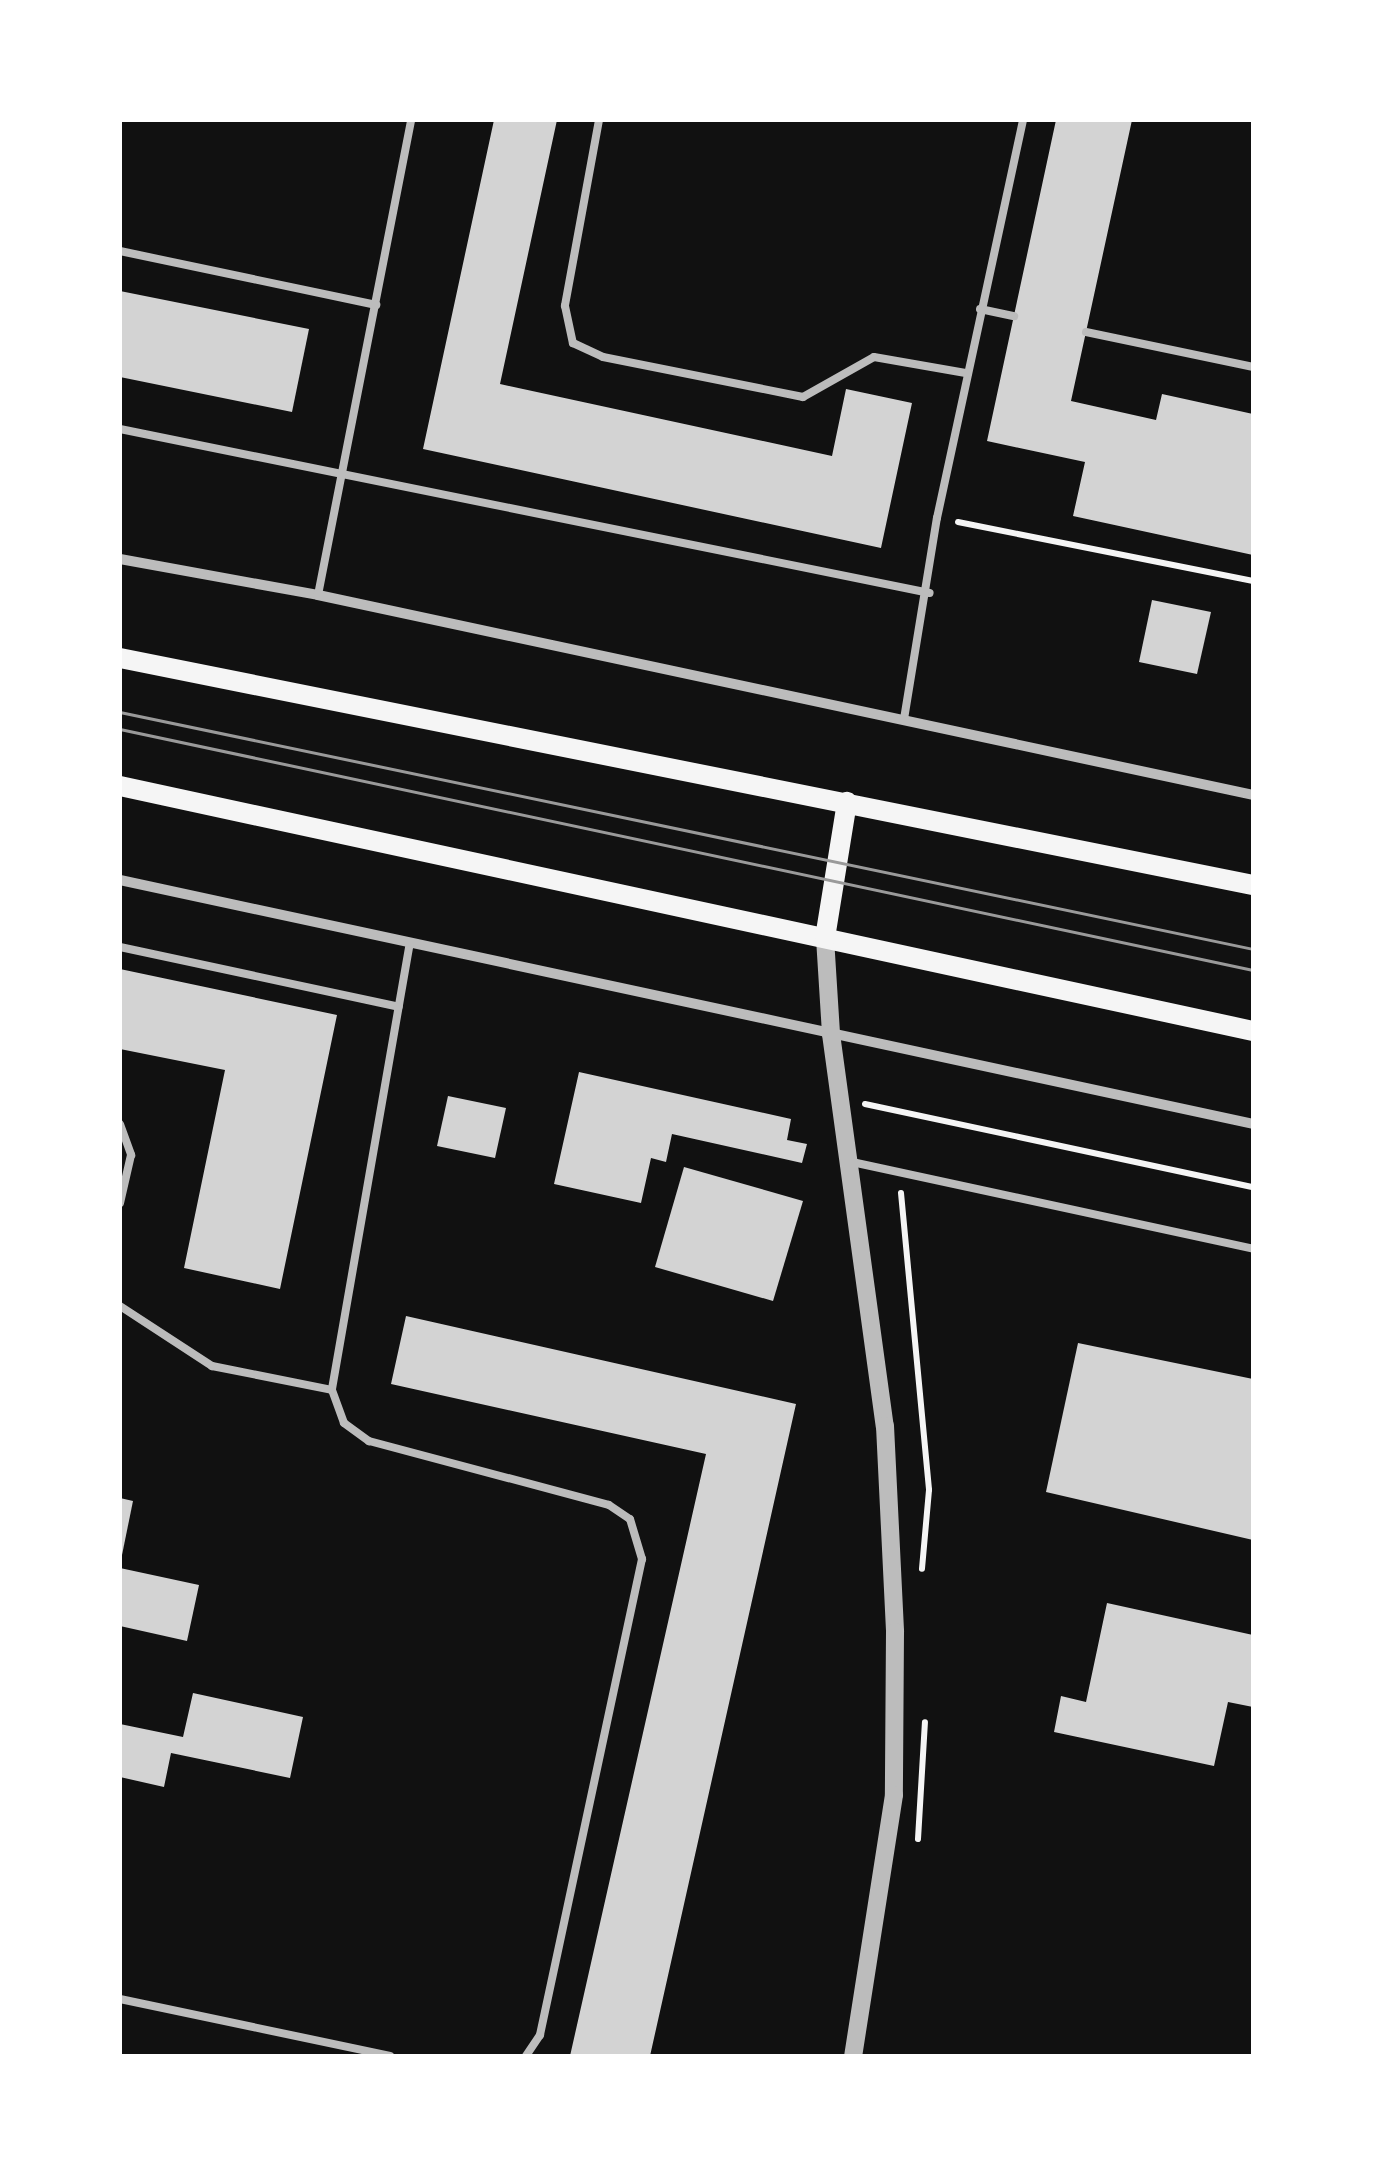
<!DOCTYPE html>
<html>
<head>
<meta charset="utf-8">
<style>
  body { margin:0 }
  #map { position:relative; width:1373px; height:2176px; overflow:hidden; background:#111; font-family:"PT Sans Narrow",sans-serif }
  div>[style] { position:absolute }
  .building>* { inset:0; background:#d3d3d3 }
  .path>* { height:6px; margin:-3px; padding:0 3px; transform-origin:3px; border-radius:3px; background:#f5f5f5 }
  .service>* { height:8px; margin:-4px; padding:0 4px; transform-origin:4px; border-radius:4px; background:#bcbcbc }
  .minor>* { height:10px; margin:-5px; padding:0 5px; transform-origin:5px; border-radius:5px; background:#bcbcbc }
  .tertiary>* { height:18px; margin:-9px; padding:0 9px; transform-origin:9px; border-radius:9px; background:#bcbcbc }
  .secondary>* { height:20px; margin:-10px; padding:0 10px; transform-origin:10px; border-radius:10px; background:#f5f5f5 }
  .tram>* { height:2.5px; margin:-1.25px; padding:0 1.25px; transform-origin:1.25px; border-radius:1.25px; background:#9a9a9a }
  span { translate:-50% -50%; white-space:nowrap; text-align:center; line-height:1.15; -webkit-text-stroke:8px #fff; paint-order:stroke }
  .frame { position:absolute; inset:0; border:122px solid #fff; pointer-events:none }
</style>
</head>
<body>
<div id="map">
  <div class="building">
    <i style="clip-path:polygon(494px 120px,557px 120px,500px 384px,832px 456px,846px 389px,912px 403px,881px 548px,423px 449px)"></i>
    <i style="clip-path:polygon(1056px 120px,1132px 120px,1071px 401px,1156px 420px,1162px 394px,1253px 414px,1253px 555px,1073px 516px,1085px 462px,987px 441px)"></i>
    <i style="clip-path:polygon(120px 291px,309px 329px,292px 412px,120px 377px)"></i>
    <i style="clip-path:polygon(1152px 600px,1211px 612px,1197px 674px,1139px 662px)"></i>
    <i style="clip-path:polygon(120px 969px,337px 1015px,280px 1289px,184px 1268px,225px 1070px,120px 1049px)"></i>
    <i style="clip-path:polygon(579px 1072px,791px 1119px,787px 1140px,807px 1144px,802px 1163px,672px 1134px,666px 1162px,651px 1158px,641px 1203px,554px 1184px)"></i>
    <i style="clip-path:polygon(448px 1096px,506px 1108px,495px 1158px,437px 1146px)"></i>
    <i style="clip-path:polygon(684px 1167px,803px 1201px,773px 1301px,655px 1267px)"></i>
    <i style="clip-path:polygon(406px 1316px,796px 1404px,650px 2056px,570px 2056px,706px 1454px,391px 1384px)"></i>
    <i style="clip-path:polygon(1078px 1343px,1253px 1379px,1253px 1540px,1046px 1492px)"></i>
    <i style="clip-path:polygon(120px 1498px,133px 1501px,122px 1555px,120px 1555px)"></i>
    <i style="clip-path:polygon(120px 1568px,199px 1585px,187px 1641px,120px 1626px)"></i>
    <i style="clip-path:polygon(1107px 1603px,1253px 1635px,1253px 1707px,1228px 1702px,1214px 1766px,1054px 1732px,1061px 1696px,1086px 1702px)"></i>
    <i style="clip-path:polygon(193px 1693px,303px 1717px,290px 1778px,171px 1753px,164px 1787px,120px 1777px,120px 1724px,183px 1737px)"></i>
  </div>
  <div class="path">
    <i style="left:958px;top:522px;width:301px;rotate:11.3deg"></i>
    <i style="left:865px;top:1104px;width:397px;rotate:12.1deg"></i>
    <i style="left:901px;top:1193px;width:298px;rotate:84.6deg"></i>
    <i style="left:929px;top:1490px;width:79px;rotate:95.1deg"></i>
    <i style="left:918px;top:1839px;width:117px;rotate:-86.6deg"></i>
  </div>
  <div class="service">
    <i style="left:599px;top:120px;width:189px;rotate:100.4deg"></i>
    <i style="left:565px;top:306px;width:38px;rotate:78deg"></i>
    <i style="left:573px;top:343px;width:33px;rotate:25deg"></i>
    <i style="left:603px;top:357px;width:204px;rotate:11.3deg"></i>
    <i style="left:803px;top:397px;width:81px;rotate:-29.4deg"></i>
    <i style="left:874px;top:357px;width:93px;rotate:9.9deg"></i>
    <i style="left:120px;top:251px;width:262px;rotate:11.9deg"></i>
    <i style="left:980px;top:309px;width:35px;rotate:12deg"></i>
    <i style="left:1086px;top:332px;width:171px;rotate:11.8deg"></i>
    <i style="left:120px;top:429px;width:826px;rotate:11.45deg"></i>
    <i style="left:318px;top:595px;width:484px;rotate:-78.9deg"></i>
    <i style="left:904px;top:719px;width:204px;rotate:-80.7deg"></i>
    <i style="left:937px;top:518px;width:407px;rotate:-77.8deg"></i>
    <i style="left:410px;top:942px;width:455px;rotate:99.9deg"></i>
    <i style="left:332px;top:1390px;width:35px;rotate:70deg"></i>
    <i style="left:344px;top:1423px;width:31px;rotate:36deg"></i>
    <i style="left:369px;top:1441px;width:248px;rotate:14.9deg"></i>
    <i style="left:609px;top:1505px;width:25px;rotate:34deg"></i>
    <i style="left:630px;top:1519px;width:42px;rotate:73.3deg"></i>
    <i style="left:642px;top:1559px;width:487px;rotate:102.1deg"></i>
    <i style="left:540px;top:2035px;width:25px;rotate:124deg"></i>
    <i style="left:120px;top:947px;width:285px;rotate:12.1deg"></i>
    <i style="left:120px;top:1124px;width:33px;rotate:70deg"></i>
    <i style="left:131px;top:1155px;width:49px;rotate:102.9deg"></i>
    <i style="left:852px;top:1162px;width:410px;rotate:12.2deg"></i>
    <i style="left:120px;top:1306px;width:110px;rotate:33.1deg"></i>
    <i style="left:212px;top:1366px;width:122px;rotate:11.3deg"></i>
    <i style="left:120px;top:1999px;width:276px;rotate:11.9deg"></i>
  </div>
  <div class="minor">
    <i style="left:120px;top:559px;width:201px;rotate:10.3deg"></i>
    <i style="left:318px;top:595px;width:956px;rotate:12.07deg"></i>
    <i style="left:120px;top:880px;width:1159px;rotate:12.15deg"></i>
  </div>
  <div class="tertiary">
    <i style="left:825px;top:938px;width:96px;rotate:86.4deg"></i>
    <i style="left:831px;top:1034px;width:396px;rotate:82.2deg"></i>
    <i style="left:885px;top:1426px;width:206px;rotate:87.2deg"></i>
    <i style="left:895px;top:1632px;width:163px;rotate:90.4deg"></i>
    <i style="left:894px;top:1795px;width:264px;rotate:98.9deg"></i>
  </div>
  <div class="secondary">
    <i style="left:120px;top:658px;width:1156px;rotate:11.33deg"></i>
    <i style="left:120px;top:786px;width:1159px;rotate:12.2deg"></i>
    <i style="left:825px;top:938px;width:138px;rotate:-80.8deg"></i>
  </div>
  <div class="tram">
    <i style="left:120px;top:712px;width:1158px;rotate:11.81deg"></i>
    <i style="left:120px;top:729px;width:1158px;rotate:12.01deg"></i>
  </div>
  <div class="frame"></div>
</div>
</body>
</html>
